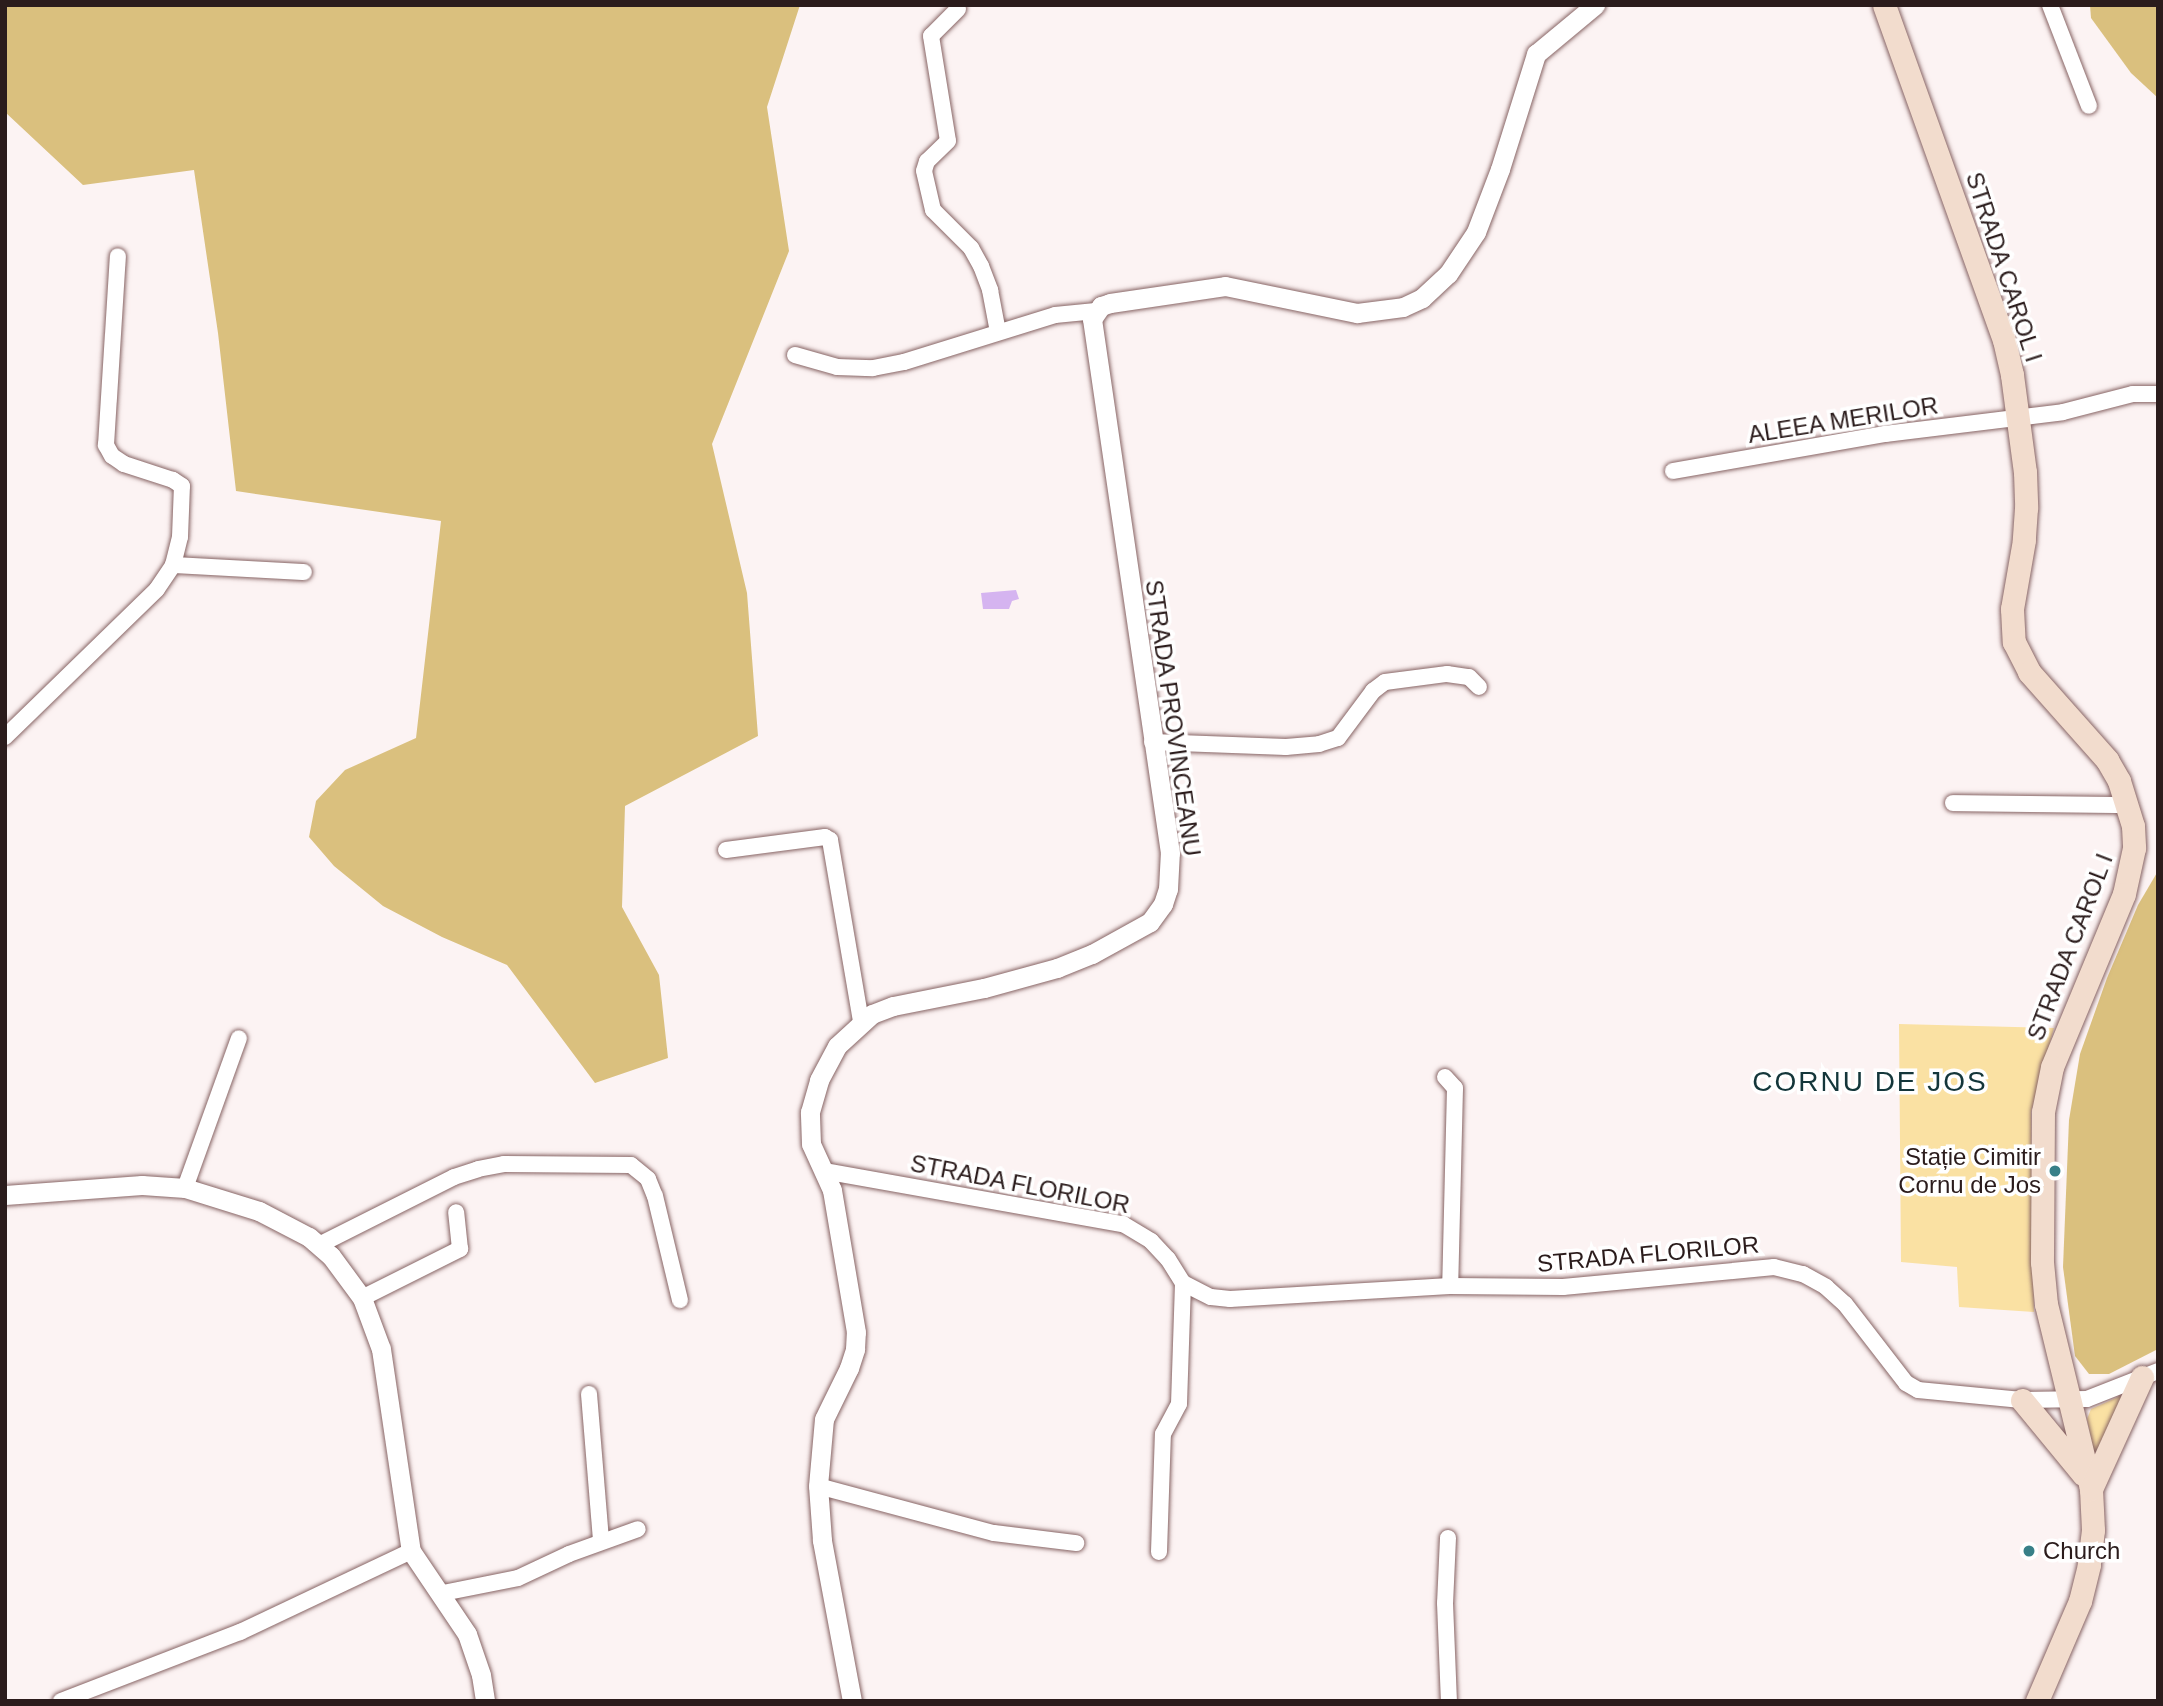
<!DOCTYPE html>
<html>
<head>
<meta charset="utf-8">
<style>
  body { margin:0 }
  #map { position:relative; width:2163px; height:1706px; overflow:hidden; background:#fcf3f3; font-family:Helvetica,sans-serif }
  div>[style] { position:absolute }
  .green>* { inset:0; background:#fae1a3 }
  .forest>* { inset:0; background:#dac07e }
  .water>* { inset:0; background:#d5b4f0 }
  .roads { filter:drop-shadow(0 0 2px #876464) drop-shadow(0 0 2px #876464) }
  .minor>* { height:16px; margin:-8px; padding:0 8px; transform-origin:8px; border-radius:8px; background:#fff }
  .tertiary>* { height:19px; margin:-9.5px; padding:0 9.5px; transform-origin:9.5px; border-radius:9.5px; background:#fff }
  .secondary>* { height:23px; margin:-11.5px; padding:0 11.5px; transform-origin:11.5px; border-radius:11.5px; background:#f2dccd }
  .dots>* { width:19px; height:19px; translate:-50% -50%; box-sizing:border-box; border:4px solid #fff; border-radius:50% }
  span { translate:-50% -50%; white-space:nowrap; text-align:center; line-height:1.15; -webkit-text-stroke:7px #fff; paint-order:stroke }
  .street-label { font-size:24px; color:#2b1c1c }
  .poi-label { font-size:24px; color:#2b1c1c }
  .right { translate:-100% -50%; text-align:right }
  .left { translate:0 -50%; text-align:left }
  .quarter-label { font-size:28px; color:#14363a; letter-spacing:2px }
  .frame { position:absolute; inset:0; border:7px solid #2b1c1c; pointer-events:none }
</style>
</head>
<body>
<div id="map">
  <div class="green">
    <i style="clip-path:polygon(1899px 1024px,2054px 1028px,2031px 1112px,2034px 1312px,1959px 1307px,1957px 1267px,1901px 1262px)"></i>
    <i style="clip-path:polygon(2127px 1393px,2095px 1457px,2087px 1419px,2091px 1409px)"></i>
  </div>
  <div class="forest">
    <i style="clip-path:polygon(5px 5px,800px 5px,767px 107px,789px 251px,712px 444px,747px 593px,758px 736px,625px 806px,622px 907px,659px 975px,668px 1058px,595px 1083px,507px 965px,442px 937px,383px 906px,334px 866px,309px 837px,316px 801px,345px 770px,416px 738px,441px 521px,236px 491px,218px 333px,194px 170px,83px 185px,5px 112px)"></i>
    <i style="clip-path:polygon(2090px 5px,2158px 5px,2158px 98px,2131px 73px,2091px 18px)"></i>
    <i style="clip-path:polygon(2158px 871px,2158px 1349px,2109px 1374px,2089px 1374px,2075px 1356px,2063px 1267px,2069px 1120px,2080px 1054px,2107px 978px,2138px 905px)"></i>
  </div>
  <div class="water">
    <i style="clip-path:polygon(1016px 590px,1019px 599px,1012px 601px,1009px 609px,983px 609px,981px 593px)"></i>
  </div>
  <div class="roads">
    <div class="minor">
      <i style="left:2050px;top:5px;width:108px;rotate:68.9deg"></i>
      <i style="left:958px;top:9px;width:38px;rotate:135deg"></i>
      <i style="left:931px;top:36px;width:106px;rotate:80.8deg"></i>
      <i style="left:948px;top:141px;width:29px;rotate:136deg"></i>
      <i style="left:927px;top:161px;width:10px;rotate:107deg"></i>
      <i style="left:924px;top:171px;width:40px;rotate:77deg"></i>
      <i style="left:933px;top:210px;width:54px;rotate:45deg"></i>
      <i style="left:971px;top:248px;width:21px;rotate:61deg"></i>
      <i style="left:981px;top:266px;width:26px;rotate:69deg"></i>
      <i style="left:990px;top:290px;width:43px;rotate:79.2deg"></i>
      <i style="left:795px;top:355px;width:44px;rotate:15.9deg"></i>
      <i style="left:837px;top:367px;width:36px;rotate:2deg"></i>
      <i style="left:873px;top:368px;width:32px;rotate:-11deg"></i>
      <i style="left:904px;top:362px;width:158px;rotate:-17.3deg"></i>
      <i style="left:1055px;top:315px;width:41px;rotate:-5.6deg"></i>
      <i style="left:1673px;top:471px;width:215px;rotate:-9.9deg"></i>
      <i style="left:1885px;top:434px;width:179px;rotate:-7deg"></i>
      <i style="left:2063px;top:412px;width:72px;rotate:-14.4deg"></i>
      <i style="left:2133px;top:394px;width:25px"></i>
      <i style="left:173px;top:565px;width:131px;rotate:3.1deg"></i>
      <i style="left:5px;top:737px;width:212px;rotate:-44.2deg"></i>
      <i style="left:157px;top:589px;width:29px;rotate:-56deg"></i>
      <i style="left:173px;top:565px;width:29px;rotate:-76deg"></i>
      <i style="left:180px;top:537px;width:51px;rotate:-87.8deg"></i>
      <i style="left:182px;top:486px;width:11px;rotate:-146deg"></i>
      <i style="left:173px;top:480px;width:52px;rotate:-161.9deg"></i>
      <i style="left:124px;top:464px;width:14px;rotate:-146deg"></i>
      <i style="left:112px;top:456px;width:13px;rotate:-119deg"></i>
      <i style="left:106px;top:445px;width:189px;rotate:-86.4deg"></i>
      <i style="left:1152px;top:742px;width:134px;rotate:2.1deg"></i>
      <i style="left:1286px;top:747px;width:33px;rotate:-5deg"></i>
      <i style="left:1319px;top:744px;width:20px;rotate:-18deg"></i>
      <i style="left:1338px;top:738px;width:59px;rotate:-53.3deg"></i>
      <i style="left:1373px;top:691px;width:15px;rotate:-37deg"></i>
      <i style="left:1385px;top:682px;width:63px;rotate:-7.4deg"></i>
      <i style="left:1447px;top:674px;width:22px;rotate:8deg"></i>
      <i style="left:1469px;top:677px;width:14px;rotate:45deg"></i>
      <i style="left:1953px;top:803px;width:175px;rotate:0.7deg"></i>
      <i style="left:726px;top:850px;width:100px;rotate:-7.5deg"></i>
      <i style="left:825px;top:837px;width:6px;rotate:31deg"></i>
      <i style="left:830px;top:840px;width:185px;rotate:80.3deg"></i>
      <i style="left:1445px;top:1077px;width:15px;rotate:48deg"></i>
      <i style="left:1455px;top:1088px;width:198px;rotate:91.4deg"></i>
      <i style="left:824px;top:1171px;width:304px;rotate:10.1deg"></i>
      <i style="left:1123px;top:1224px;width:33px;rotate:31deg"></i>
      <i style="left:1151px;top:1241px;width:25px;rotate:47deg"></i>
      <i style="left:1168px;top:1259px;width:28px;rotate:58deg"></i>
      <i style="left:1183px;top:1283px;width:31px;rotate:27deg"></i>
      <i style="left:1211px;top:1297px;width:19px;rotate:6deg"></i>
      <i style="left:1230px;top:1299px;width:220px;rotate:-3.4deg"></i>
      <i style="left:1450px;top:1286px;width:113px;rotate:0.5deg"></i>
      <i style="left:1563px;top:1287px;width:212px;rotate:-5.4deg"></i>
      <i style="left:1774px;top:1267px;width:30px;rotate:14deg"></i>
      <i style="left:1803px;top:1274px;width:26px;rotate:29deg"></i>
      <i style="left:1826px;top:1287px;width:25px;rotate:42deg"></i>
      <i style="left:1845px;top:1304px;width:100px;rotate:52.3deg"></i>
      <i style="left:1906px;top:1383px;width:14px;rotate:30deg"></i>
      <i style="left:1918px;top:1390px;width:104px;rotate:5.5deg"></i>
      <i style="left:2022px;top:1400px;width:65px;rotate:-0.9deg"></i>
      <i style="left:2087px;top:1399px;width:76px;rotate:-21.5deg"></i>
      <i style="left:185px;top:1188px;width:159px;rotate:-70.2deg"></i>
      <i style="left:319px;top:1245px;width:151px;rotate:-26.7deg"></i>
      <i style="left:454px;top:1177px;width:25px;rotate:-18deg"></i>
      <i style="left:478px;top:1169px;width:26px;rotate:-11deg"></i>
      <i style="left:504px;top:1164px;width:127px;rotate:0.5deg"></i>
      <i style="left:631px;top:1165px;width:22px;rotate:39deg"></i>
      <i style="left:648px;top:1179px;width:18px;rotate:68deg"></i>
      <i style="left:655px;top:1196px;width:107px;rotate:76.5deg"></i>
      <i style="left:362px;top:1298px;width:110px;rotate:-26.6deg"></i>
      <i style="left:460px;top:1249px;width:37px;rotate:-96deg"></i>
      <i style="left:589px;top:1394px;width:147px;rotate:85.3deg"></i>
      <i style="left:818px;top:1486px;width:182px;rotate:15deg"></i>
      <i style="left:994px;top:1533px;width:83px;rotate:7deg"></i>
      <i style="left:1448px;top:1538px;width:65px;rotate:92.6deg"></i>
      <i style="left:1445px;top:1603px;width:98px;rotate:87.7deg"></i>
      <i style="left:1159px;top:1552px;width:118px;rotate:-88.1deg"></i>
      <i style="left:1163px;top:1434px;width:34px;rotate:-62deg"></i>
      <i style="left:1179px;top:1404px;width:121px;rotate:-88.1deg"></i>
      <i style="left:443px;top:1593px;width:76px;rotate:-11.3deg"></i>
      <i style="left:518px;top:1578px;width:56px;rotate:-25.2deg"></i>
      <i style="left:569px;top:1554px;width:73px;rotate:-19.9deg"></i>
      <i style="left:61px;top:1701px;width:192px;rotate:-21.1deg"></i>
      <i style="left:240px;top:1632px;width:189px;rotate:-25.3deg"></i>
    </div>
    <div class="tertiary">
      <i style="left:5px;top:1195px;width:137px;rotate:-4.2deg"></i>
      <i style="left:142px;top:1185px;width:43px;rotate:4deg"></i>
      <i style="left:185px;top:1188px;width:77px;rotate:17.3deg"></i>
      <i style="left:259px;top:1211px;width:56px;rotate:27.5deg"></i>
      <i style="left:309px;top:1237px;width:29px;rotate:41deg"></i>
      <i style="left:331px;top:1256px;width:52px;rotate:53.6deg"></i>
      <i style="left:362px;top:1298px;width:54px;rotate:69.6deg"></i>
      <i style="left:381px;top:1349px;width:204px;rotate:81.6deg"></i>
      <i style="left:411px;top:1551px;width:100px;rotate:56deg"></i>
      <i style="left:467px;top:1634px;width:43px;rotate:71.1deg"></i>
      <i style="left:481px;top:1675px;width:26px;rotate:81deg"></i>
      <i style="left:852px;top:1701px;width:164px;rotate:-100.6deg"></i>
      <i style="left:822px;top:1540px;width:54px;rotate:-94.2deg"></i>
      <i style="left:818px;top:1486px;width:67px;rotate:-84.9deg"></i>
      <i style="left:824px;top:1419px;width:57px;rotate:-63.9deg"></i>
      <i style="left:849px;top:1368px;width:20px;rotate:-72deg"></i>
      <i style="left:855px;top:1349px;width:17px;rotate:-87deg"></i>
      <i style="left:856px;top:1332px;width:144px;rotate:-99.6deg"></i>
      <i style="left:832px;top:1190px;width:51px;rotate:-114.5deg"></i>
      <i style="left:811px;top:1144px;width:32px;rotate:-92deg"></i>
      <i style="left:810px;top:1112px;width:33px;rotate:-74deg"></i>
      <i style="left:819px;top:1080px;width:38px;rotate:-62deg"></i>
      <i style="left:837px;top:1046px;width:47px;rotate:-42.4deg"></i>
      <i style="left:872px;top:1014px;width:22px;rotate:-21deg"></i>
      <i style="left:893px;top:1006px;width:93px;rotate:-11.2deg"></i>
      <i style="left:984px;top:988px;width:76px;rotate:-15.3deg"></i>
      <i style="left:1057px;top:968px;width:38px;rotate:-22deg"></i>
      <i style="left:1092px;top:954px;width:66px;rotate:-28.9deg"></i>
      <i style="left:1150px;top:922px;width:22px;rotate:-54deg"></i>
      <i style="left:1163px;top:904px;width:16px;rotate:-72deg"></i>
      <i style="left:1168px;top:889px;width:36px;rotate:-87deg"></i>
      <i style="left:1170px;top:853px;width:540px;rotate:-98.31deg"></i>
      <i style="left:1092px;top:319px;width:16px;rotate:-55deg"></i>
      <i style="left:1101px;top:306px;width:9px;rotate:-18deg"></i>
      <i style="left:1110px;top:303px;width:116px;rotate:-8.4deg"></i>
      <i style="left:1225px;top:286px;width:135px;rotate:11.6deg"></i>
      <i style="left:1357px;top:313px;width:46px;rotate:-7.4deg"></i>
      <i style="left:1403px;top:307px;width:21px;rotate:-25deg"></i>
      <i style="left:1422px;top:298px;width:35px;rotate:-43deg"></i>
      <i style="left:1448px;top:274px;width:50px;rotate:-56.3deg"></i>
      <i style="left:1476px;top:232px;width:67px;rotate:-69.1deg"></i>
      <i style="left:1500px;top:169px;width:121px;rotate:-72.6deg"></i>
      <i style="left:1536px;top:54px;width:77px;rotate:-39.7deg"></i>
    </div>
    <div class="secondary">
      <i style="left:1884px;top:5px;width:356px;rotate:70.3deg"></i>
      <i style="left:2004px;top:340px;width:36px;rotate:77deg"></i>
      <i style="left:2012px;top:375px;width:98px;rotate:82.4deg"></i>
      <i style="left:2025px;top:472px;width:36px;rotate:88deg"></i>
      <i style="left:2026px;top:508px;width:32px;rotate:94deg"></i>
      <i style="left:2024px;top:540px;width:70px;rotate:99.9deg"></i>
      <i style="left:2012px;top:609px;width:33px;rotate:87deg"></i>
      <i style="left:2014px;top:642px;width:34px;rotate:63deg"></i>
      <i style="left:2029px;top:672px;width:118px;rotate:48.4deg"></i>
      <i style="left:2107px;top:760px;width:24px;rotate:60deg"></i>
      <i style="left:2119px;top:781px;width:47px;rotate:72.7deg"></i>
      <i style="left:2133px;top:826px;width:22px;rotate:87deg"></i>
      <i style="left:2134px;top:848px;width:47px;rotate:102.3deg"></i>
      <i style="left:2124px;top:894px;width:187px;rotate:112.6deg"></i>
      <i style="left:2052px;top:1067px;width:46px;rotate:101.3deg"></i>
      <i style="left:2043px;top:1112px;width:150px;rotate:90.4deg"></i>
      <i style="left:2042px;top:1262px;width:42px;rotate:84.6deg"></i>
      <i style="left:2046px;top:1304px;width:190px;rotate:76.3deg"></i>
      <i style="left:2091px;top:1489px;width:41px;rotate:87.2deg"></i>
      <i style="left:2093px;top:1530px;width:35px;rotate:97deg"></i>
      <i style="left:2089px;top:1565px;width:37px;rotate:104deg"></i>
      <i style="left:2080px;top:1601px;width:109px;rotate:113.3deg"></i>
      <i style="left:2022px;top:1400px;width:96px;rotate:50.5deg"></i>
      <i style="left:2091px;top:1489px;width:123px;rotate:-65.5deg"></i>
    </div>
  </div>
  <div class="dots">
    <i style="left:2055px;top:1171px;background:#388088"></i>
    <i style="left:2029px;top:1551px;background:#388088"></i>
  </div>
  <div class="street-label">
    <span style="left:2004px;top:267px;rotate:72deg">STRADA CAROL I</span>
    <span style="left:1843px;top:420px;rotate:-9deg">ALEEA MERILOR</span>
    <span style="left:1173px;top:718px;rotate:82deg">STRADA PROVINCEANU</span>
    <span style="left:2070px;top:947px;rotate:-69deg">STRADA CAROL I</span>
    <span style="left:1020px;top:1184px;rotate:11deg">STRADA FLORILOR</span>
    <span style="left:1648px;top:1254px;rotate:-5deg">STRADA FLORILOR</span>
  </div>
  <div class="poi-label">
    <span class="right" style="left:2041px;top:1171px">Stație Cimitir<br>Cornu de Jos</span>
    <span class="left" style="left:2043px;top:1551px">Church</span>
  </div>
  <div class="quarter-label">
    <span style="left:1870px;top:1082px">CORNU DE JOS</span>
  </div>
  <div class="frame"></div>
</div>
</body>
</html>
